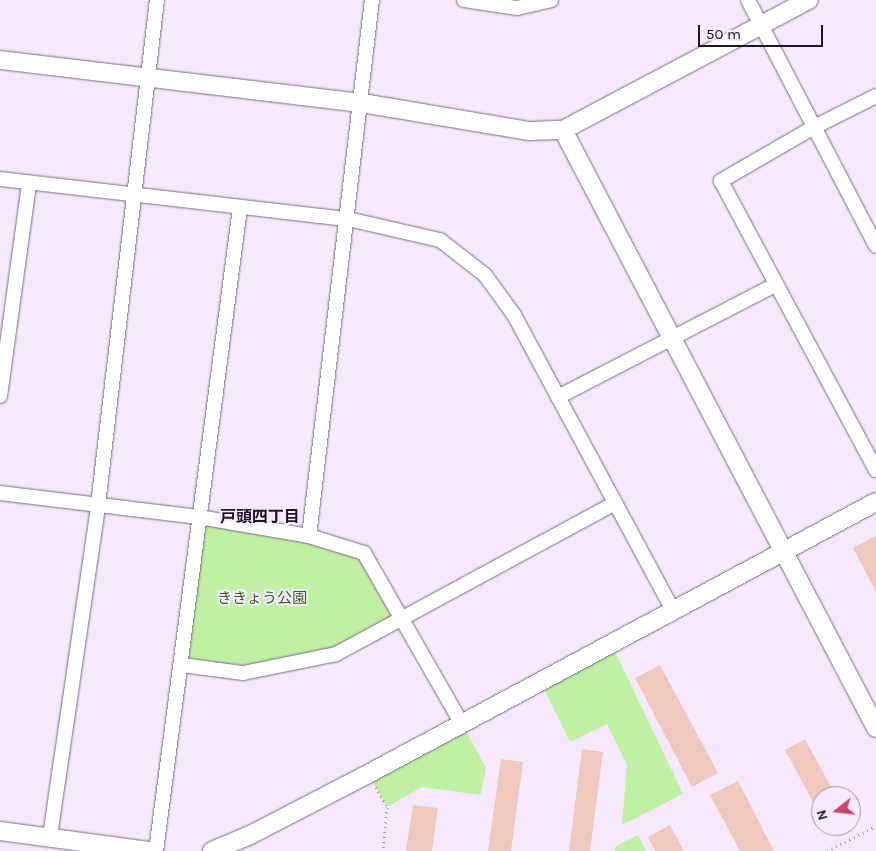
<!DOCTYPE html>
<html>
<head>
<meta charset="utf-8">
<style>
  body { margin:0 }
  #map { position:relative; width:876px; height:851px; overflow:hidden; background:#f7e9fd; font-family:Karla,"Noto Sans JP",sans-serif }
  div>[style] { position:absolute }
  .green>* { inset:0; background:#bff0a3 }
  .building>* { inset:0; background:#f1c8bd }
  .path>* { height:3px; margin-top:-1.5px; transform-origin:0; background:repeating-linear-gradient(90deg,#a99dae 0 1px,transparent 0 5px) }
  .roads { filter:drop-shadow(0 0 1px #7d6a86) drop-shadow(0 0 1px #7d6a86) }
  .minor>* { height:14px; margin:-7px; padding:0 7px; transform-origin:7px; border-radius:7px; background:#fff }
  .tertiary>* { height:18px; margin:-9px; padding:0 9px; transform-origin:9px; border-radius:9px; background:#fff }
  span { translate:-50% -50%; white-space:nowrap; text-align:center; line-height:1.15; -webkit-text-stroke:4px #f7e9fd; paint-order:stroke }
  .park-label { font-size:15px; color:#396417 }
  .neighbourhood-label { font-size:16px; color:#1d1521; font-weight:700 }
  .north { position:absolute; left:811px; top:786px; width:50px; height:50px; box-sizing:border-box; background:#f7e9fd; border:1px solid #a094a5; border-radius:50%; rotate:254deg; font-size:14px; font-weight:700; line-height:20px; text-align:center; color:#1d1521 }
  .north::after { content:''; display:block; margin:auto; width:18px; height:22px; background:#ce406d; clip-path:polygon(50% 0,100% 100%,50% 72%,0 100%) }
  .scale { position:absolute; left:698px; top:25px; width:125px; height:22px; box-sizing:border-box; border:2px solid #1d1521; border-top:0; padding-left:6px; font-size:15px; line-height:18px; white-space:nowrap; color:#1d1521; -webkit-text-stroke:4px #f7e9fd; paint-order:stroke }
</style>
</head>
<body>
<div id="map">
  <div class="green">
    <i style="clip-path:polygon(199px 517px,364px 553px,404px 619px,336px 654px,243px 673px,182px 665px)"></i>
    <i style="clip-path:polygon(611px 643px,683px 794px,622px 825px,627px 764px,607px 724px,570px 742px,540px 681px)"></i>
    <i style="clip-path:polygon(462px 724px,486px 767px,481px 795px,422px 787px,387px 807px,368px 774px)"></i>
    <i style="clip-path:polygon(638px 835px,646px 851px,615px 851px,616px 846px)"></i>
  </div>
  <div class="building">
    <i style="clip-path:polygon(876px 536px,876px 592px,853px 548px)"></i>
    <i style="clip-path:polygon(660px 665px,718px 773px,692px 787px,635px 678px)"></i>
    <i style="clip-path:polygon(805px 739px,836px 796px,821px 796px,821px 817px,785px 750px)"></i>
    <i style="clip-path:polygon(582px 749px,603px 752px,590px 851px,569px 851px)"></i>
    <i style="clip-path:polygon(501px 759px,523px 762px,511px 851px,488px 851px)"></i>
    <i style="clip-path:polygon(738px 781px,774px 851px,740px 851px,710px 795px)"></i>
    <i style="clip-path:polygon(413px 805px,438px 808px,432px 851px,406px 851px)"></i>
    <i style="clip-path:polygon(670px 825px,684px 851px,655px 851px,648px 837px)"></i>
  </div>
  <div class="path">
    <i style="left:376px;top:787px;width:23px;rotate:61deg"></i>
    <i style="left:387px;top:807px;width:44px;rotate:95.2deg"></i>
    <i style="left:827px;top:851px;width:55px;rotate:-27deg"></i>
  </div>
  <div class="roads">
    <div class="minor">
      <i style="left:464px;top:0;width:54px;rotate:8.6deg"></i>
      <i style="left:517px;top:8px;width:35px;rotate:-13deg"></i>
      <i style="left:748px;top:0;width:277px;rotate:62.5deg"></i>
      <i style="left:876px;top:96px;width:69px;rotate:153.4deg"></i>
      <i style="left:814px;top:127px;width:108px;rotate:149.9deg"></i>
      <i style="left:721px;top:181px;width:328px;rotate:61.8deg"></i>
      <i style="left:0;top:179px;width:350px;rotate:6.6deg"></i>
      <i style="left:348px;top:219px;width:94px;rotate:12.9deg"></i>
      <i style="left:440px;top:240px;width:57px;rotate:37.9deg"></i>
      <i style="left:485px;top:275px;width:49px;rotate:54.1deg"></i>
      <i style="left:514px;top:315px;width:335px;rotate:61.7deg"></i>
      <i style="left:0;top:396px;width:215px;rotate:-82.2deg"></i>
      <i style="left:558px;top:397px;width:244px;rotate:-27.3deg"></i>
      <i style="left:0;top:493px;width:200px;rotate:6.9deg"></i>
      <i style="left:199px;top:517px;width:112px;rotate:9.8deg"></i>
      <i style="left:309px;top:536px;width:58px;rotate:17.2deg"></i>
      <i style="left:364px;top:553px;width:197px;rotate:60.2deg"></i>
      <i style="left:309px;top:536px;width:540px;rotate:-83.3deg"></i>
      <i style="left:182px;top:665px;width:62px;rotate:7.5deg"></i>
      <i style="left:243px;top:673px;width:95px;rotate:-11.5deg"></i>
      <i style="left:336px;top:654px;width:317px;rotate:-28.4deg"></i>
      <i style="left:50px;top:836px;width:334px;rotate:-81.7deg"></i>
      <i style="left:98px;top:505px;width:508px;rotate:-83.34deg"></i>
      <i style="left:156px;top:851px;width:648px;rotate:-82.56deg"></i>
    </div>
    <div class="tertiary">
      <i style="left:0;top:60px;width:365px;rotate:6.8deg"></i>
      <i style="left:362px;top:103px;width:170px;rotate:9.5deg"></i>
      <i style="left:530px;top:131px;width:33px;rotate:-2deg"></i>
      <i style="left:563px;top:130px;width:278px;rotate:-27.9deg"></i>
      <i style="left:563px;top:130px;width:675px;rotate:62.37deg"></i>
      <i style="left:0;top:831px;width:150px;rotate:7.6deg"></i>
      <i style="left:212px;top:851px;width:41px;rotate:-22.8deg"></i>
      <i style="left:250px;top:835px;width:133px;rotate:-27.3deg"></i>
      <i style="left:368px;top:774px;width:576px;rotate:-28.17deg"></i>
    </div>
  </div>
  <div class="park-label">
    <span style="left:262px;top:599px">ききょう公園</span>
  </div>
  <div class="neighbourhood-label">
    <span style="left:260px;top:517px">戸頭四丁目</span>
  </div>
  <div class="north">N</div>
  <div class="scale">50 m</div>
</div>
</body>
</html>
